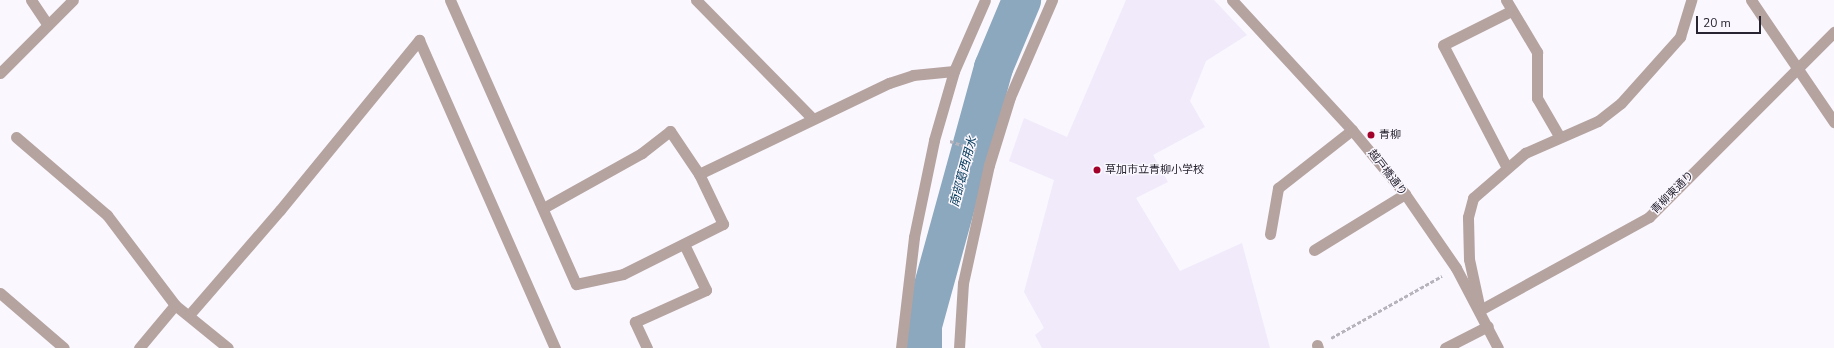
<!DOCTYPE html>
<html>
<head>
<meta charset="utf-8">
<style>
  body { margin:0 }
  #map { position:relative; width:1834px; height:348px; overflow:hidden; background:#faf7fe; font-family:"Nunito Sans","Noto Sans JP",sans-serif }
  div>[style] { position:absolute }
  .built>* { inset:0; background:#f0eafb }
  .river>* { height:39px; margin:-19.5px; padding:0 19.5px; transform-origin:19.5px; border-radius:19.5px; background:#8ba8bf }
  .path>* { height:2.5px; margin-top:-1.25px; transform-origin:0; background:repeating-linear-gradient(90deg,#b7b3bc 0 4px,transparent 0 6px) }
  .service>* { height:11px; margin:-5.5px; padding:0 5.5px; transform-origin:5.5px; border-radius:5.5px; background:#b5a3a0 }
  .minor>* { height:11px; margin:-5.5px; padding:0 5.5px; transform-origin:5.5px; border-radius:5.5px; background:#b5a3a0 }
  .tertiary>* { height:11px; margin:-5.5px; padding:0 5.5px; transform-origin:5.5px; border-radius:5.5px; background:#b5a3a0 }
  .dots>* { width:11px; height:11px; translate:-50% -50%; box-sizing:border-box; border:2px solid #faf7fe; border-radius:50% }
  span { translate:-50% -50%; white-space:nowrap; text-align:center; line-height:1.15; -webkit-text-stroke:3px #faf7fe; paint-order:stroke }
  .poi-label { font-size:11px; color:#292431 }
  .left { translate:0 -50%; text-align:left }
  .street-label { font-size:11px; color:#292431 }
  .water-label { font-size:12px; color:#03395a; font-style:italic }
  .scale { position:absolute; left:1696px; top:16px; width:65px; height:18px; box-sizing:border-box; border:2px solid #292431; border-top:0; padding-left:5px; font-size:12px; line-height:14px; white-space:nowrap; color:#292431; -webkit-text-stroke:3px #faf7fe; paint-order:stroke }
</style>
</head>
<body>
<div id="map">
  <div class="built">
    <i style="clip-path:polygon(1126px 0,1214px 0,1247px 35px,1206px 61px,1190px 101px,1205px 127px,1153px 155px,1168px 182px,1136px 198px,1180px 271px,1242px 243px,1270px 348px,1042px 348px,1035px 335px,1044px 328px,1024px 292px,1054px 180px,1009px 161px,1024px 118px,1067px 137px)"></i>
  </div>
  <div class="river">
    <i style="left:922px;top:348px;width:23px;rotate:-90deg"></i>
    <i style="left:922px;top:325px;width:268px;rotate:-74.6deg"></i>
    <i style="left:993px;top:67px;width:73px;rotate:-67.3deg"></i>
  </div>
  <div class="path">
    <i style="left:950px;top:141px;width:28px;rotate:19deg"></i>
    <i style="left:1331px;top:338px;width:127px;rotate:-29.2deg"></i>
  </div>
  <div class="service">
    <i style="left:1506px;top:0;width:61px;rotate:59.2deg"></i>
    <i style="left:1537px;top:52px;width:46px;rotate:90deg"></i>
    <i style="left:1537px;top:98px;width:44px;rotate:59.9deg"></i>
    <i style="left:16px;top:137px;width:120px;rotate:40.6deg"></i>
    <i style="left:107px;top:215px;width:113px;rotate:52.9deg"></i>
    <i style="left:175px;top:305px;width:68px;rotate:39.1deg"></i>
    <i style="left:1506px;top:166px;width:136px;rotate:-117.5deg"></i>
    <i style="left:1443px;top:45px;width:76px;rotate:-26.6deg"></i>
    <i style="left:1270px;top:234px;width:47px;rotate:-80.1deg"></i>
    <i style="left:1278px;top:188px;width:94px;rotate:-38.1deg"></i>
    <i style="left:1314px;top:250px;width:107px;rotate:-31.6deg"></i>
    <i style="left:189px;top:315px;width:139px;rotate:-49.1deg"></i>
    <i style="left:280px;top:210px;width:220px;rotate:-50.7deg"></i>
    <i style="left:419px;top:40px;width:337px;rotate:66.2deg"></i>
    <i style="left:139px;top:348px;width:56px;rotate:-50.1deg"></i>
  </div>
  <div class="minor">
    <i style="left:31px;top:0;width:30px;rotate:56deg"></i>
    <i style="left:450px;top:0;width:311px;rotate:66.1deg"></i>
    <i style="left:576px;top:284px;width:48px;rotate:-12deg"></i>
    <i style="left:623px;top:274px;width:112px;rotate:-26.6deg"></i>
    <i style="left:723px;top:224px;width:55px;rotate:-115.6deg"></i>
    <i style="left:699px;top:174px;width:52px;rotate:-124deg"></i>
    <i style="left:670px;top:131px;width:36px;rotate:142deg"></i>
    <i style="left:642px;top:153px;width:113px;rotate:150.9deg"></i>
    <i style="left:696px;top:0;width:165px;rotate:45.5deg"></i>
    <i style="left:1751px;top:0;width:148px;rotate:55.8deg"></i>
    <i style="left:0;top:73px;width:103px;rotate:-45deg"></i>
    <i style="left:699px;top:174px;width:211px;rotate:-25.6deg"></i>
    <i style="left:889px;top:83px;width:25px;rotate:-18deg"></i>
    <i style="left:913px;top:75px;width:41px;rotate:-5.6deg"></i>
    <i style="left:0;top:293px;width:84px;rotate:40.7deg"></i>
    <i style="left:1480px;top:310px;width:52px;rotate:-102.2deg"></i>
    <i style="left:1469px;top:259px;width:42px;rotate:-91.4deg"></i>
    <i style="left:1468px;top:217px;width:20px;rotate:-75deg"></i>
    <i style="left:1473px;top:198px;width:69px;rotate:-40.9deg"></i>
    <i style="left:1525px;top:153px;width:80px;rotate:-23.7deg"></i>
    <i style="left:1598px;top:121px;width:29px;rotate:-38deg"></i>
    <i style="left:1621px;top:103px;width:89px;rotate:-48.2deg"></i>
    <i style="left:1680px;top:37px;width:39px;rotate:-73deg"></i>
    <i style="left:1317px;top:345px;width:3px;rotate:72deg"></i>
    <i style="left:647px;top:348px;width:29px;rotate:-115deg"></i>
    <i style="left:635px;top:322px;width:78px;rotate:-24.3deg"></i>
    <i style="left:706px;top:290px;width:51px;rotate:-115.6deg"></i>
    <i style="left:901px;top:348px;width:112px;rotate:-83.3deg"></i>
    <i style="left:914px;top:237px;width:99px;rotate:-78.3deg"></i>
    <i style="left:934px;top:140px;width:72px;rotate:-73.8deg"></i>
    <i style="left:954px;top:71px;width:77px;rotate:-66.4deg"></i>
    <i style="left:1445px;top:348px;width:48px;rotate:-27.1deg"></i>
  </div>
  <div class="tertiary">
    <i style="left:1232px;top:0;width:177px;rotate:47.3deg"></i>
    <i style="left:1352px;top:130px;width:83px;rotate:50.4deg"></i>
    <i style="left:1405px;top:194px;width:90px;rotate:55.4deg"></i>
    <i style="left:1456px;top:268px;width:90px;rotate:62.3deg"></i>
    <i style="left:1480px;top:310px;width:193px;rotate:-28.8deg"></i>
    <i style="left:1649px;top:217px;width:262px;rotate:-45deg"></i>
    <i style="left:959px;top:348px;width:65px;rotate:-86.5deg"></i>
    <i style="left:963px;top:283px;width:121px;rotate:-77.6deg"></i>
    <i style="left:989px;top:165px;width:71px;rotate:-72.8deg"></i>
    <i style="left:1010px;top:97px;width:106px;rotate:-66.6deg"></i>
  </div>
  <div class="dots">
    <i style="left:1371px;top:135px;background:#a2022a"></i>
    <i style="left:1097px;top:170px;background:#a2022a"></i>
  </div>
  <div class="poi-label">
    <span class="left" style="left:1379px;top:135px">青柳</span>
    <span class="left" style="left:1105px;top:170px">草加市立青柳小学校</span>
  </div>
  <div class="street-label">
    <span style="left:1387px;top:173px;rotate:52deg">越戸橋通り</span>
    <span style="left:1673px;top:193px;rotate:-45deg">青柳東通り</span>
  </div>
  <div class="water-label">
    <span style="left:964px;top:172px;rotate:-75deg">南部葛西用水</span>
  </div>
  <div class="scale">20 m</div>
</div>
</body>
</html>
